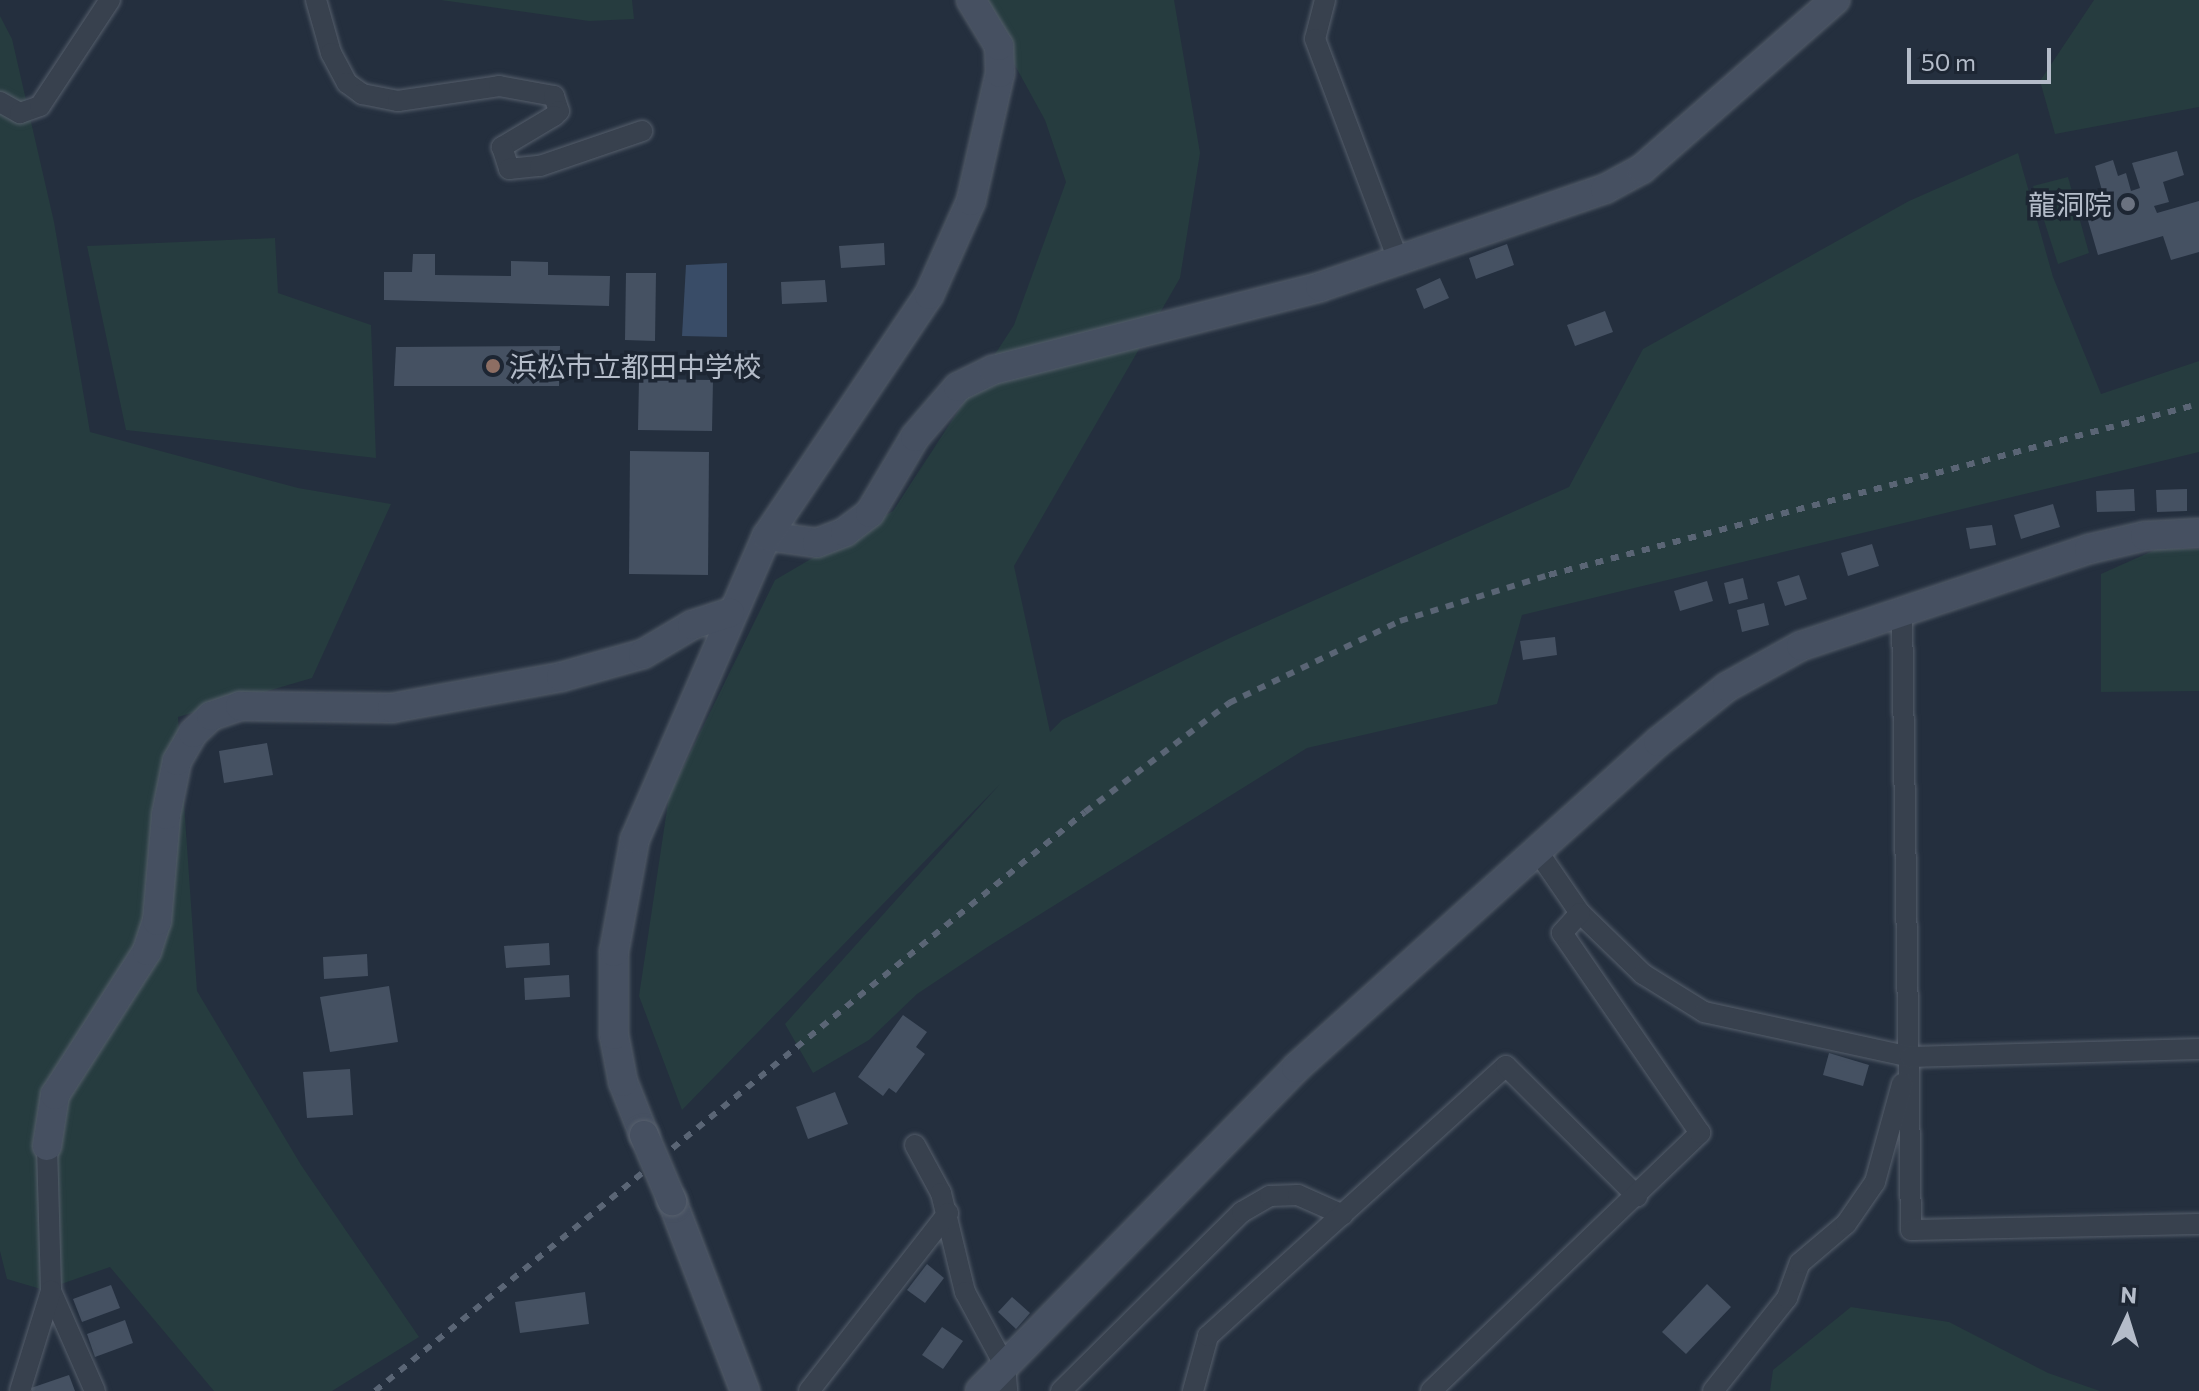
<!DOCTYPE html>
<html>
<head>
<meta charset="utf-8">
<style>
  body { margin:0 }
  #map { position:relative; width:2199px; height:1391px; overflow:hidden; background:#242f3e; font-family:Commissioner,"Noto Sans JP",sans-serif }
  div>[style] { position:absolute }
  .green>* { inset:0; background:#263c3f }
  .water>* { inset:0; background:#394c67 }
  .building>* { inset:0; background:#455162 }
  .roads { filter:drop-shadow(0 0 2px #565f6c) drop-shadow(0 0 2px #565f6c) }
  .street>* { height:20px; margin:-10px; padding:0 10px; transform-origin:10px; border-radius:10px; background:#38414e }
  .secondary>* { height:28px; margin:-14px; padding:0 14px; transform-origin:14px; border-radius:14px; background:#465061 }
  .rail>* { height:6px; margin-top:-3px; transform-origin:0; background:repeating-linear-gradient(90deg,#5a6575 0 8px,transparent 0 16px) }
  .bridges { filter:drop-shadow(0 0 2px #565f6c) drop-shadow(0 0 2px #565f6c) }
  .secondary-bridge>* { height:28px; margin:-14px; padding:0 14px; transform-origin:14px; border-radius:14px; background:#465061 }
  .dots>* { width:22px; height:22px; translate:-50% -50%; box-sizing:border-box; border:4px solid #1d2633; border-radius:50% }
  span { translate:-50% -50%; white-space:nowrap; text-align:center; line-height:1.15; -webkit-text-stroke:7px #1d2633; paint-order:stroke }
  .poi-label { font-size:28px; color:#b4bcc9 }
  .right { translate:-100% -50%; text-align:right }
  .left { translate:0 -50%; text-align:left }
  .north { position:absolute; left:2087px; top:1279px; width:80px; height:80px; -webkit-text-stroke:6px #1d2633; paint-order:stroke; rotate:4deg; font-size:22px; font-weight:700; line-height:32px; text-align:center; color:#b4bcc9 }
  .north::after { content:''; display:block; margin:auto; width:28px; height:36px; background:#b4bcc9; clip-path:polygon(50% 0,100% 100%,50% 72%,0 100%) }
  .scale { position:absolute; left:1907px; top:48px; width:144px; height:36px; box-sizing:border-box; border:4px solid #b4bcc9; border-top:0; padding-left:10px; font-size:24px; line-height:28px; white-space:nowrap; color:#b4bcc9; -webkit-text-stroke:6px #1d2633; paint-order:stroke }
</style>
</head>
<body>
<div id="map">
  <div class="green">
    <i style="clip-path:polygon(441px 0,632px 0,634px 19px,589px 21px)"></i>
    <i style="clip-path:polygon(979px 0,1174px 0,1200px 153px,1180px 278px,1014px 566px,1050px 732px,1062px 720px,1232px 637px,1569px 487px,1643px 349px,1909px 201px,2018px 153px,2053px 277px,2101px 394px,2199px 361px,2199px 452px,1522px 615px,1497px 704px,1307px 748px,986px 948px,917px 994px,869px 1040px,813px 1073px,785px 1024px,1000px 784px,682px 1110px,639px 996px,669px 796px,775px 580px,893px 511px,1014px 325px,1066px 182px,1045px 120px)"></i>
    <i style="clip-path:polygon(2094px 0,2199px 0,2199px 107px,2055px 134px,2040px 81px)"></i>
    <i style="clip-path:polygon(0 16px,12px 39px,54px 222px,90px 432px,298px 488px,391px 504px,312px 678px,178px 717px,197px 991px,301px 1165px,419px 1337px,332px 1391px,214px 1391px,110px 1267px,44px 1290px,7px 1279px,0 1251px)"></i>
    <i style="clip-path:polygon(2068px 177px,2089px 253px,2058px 264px,2033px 186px)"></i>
    <i style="clip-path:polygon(275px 238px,278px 293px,371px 325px,376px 458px,126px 430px,87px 246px)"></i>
    <i style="clip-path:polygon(2157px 549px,2199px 549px,2199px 691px,2101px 692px,2101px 574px)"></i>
    <i style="clip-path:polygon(1851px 1307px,1949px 1322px,2048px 1373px,2100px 1391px,1770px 1391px,1773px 1370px)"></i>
  </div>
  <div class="water">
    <i style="clip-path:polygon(727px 263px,727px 337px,682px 336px,686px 265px)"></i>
  </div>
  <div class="building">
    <i style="clip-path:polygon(2177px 151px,2184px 175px,2163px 182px,2169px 202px,2154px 206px,2157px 213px,2199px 201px,2199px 252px,2171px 260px,2163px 236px,2098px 255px,2084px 207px,2105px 201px,2095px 166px,2113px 160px,2118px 176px,2126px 173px,2131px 191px,2140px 188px,2132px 163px)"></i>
    <i style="clip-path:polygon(884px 243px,885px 265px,841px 268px,839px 246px)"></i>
    <i style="clip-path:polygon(1507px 244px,1514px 265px,1476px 279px,1469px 258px)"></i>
    <i style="clip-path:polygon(413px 254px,435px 254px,435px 275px,511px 276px,511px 261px,548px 262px,548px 275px,610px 276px,609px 306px,384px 300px,384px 272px,412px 272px)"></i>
    <i style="clip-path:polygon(626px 273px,656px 273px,655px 341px,625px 340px)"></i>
    <i style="clip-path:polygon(1440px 278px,1449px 298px,1424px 309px,1416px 289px)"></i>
    <i style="clip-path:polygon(825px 280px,827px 302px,782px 304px,781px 282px)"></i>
    <i style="clip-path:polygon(1605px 311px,1613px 332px,1575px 346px,1567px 325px)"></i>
    <i style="clip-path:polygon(560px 346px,559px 386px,394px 386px,396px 347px)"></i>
    <i style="clip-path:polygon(639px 379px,713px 380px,712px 431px,638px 430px)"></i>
    <i style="clip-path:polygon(630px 451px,709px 452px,708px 575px,629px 574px)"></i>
    <i style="clip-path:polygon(2134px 489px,2135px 511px,2097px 512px,2096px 491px)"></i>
    <i style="clip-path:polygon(2187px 489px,2187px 511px,2157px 512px,2156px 490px)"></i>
    <i style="clip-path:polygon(2053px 504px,2060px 527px,2021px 539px,2014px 515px)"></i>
    <i style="clip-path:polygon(1992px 525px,1996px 545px,1970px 549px,1966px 528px)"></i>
    <i style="clip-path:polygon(1872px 544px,1879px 566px,1848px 576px,1841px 553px)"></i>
    <i style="clip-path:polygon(1799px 575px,1807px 599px,1785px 606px,1777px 582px)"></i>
    <i style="clip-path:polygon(1743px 578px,1748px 599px,1729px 604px,1724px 583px)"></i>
    <i style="clip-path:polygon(1707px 581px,1713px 601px,1680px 611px,1674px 591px)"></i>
    <i style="clip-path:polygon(1764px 603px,1769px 625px,1742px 632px,1737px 610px)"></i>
    <i style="clip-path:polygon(1555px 637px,1557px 655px,1523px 660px,1520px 641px)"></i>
    <i style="clip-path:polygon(267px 743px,273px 775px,224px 783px,219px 751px)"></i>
    <i style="clip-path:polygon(549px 943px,550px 965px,506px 968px,504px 946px)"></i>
    <i style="clip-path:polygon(367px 954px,368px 976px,324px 979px,323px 957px)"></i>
    <i style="clip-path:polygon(569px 975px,570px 997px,525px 1000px,524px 978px)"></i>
    <i style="clip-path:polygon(389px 986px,398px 1042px,330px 1052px,320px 997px)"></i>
    <i style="clip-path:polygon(903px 1015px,927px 1032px,916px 1047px,925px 1054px,896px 1093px,889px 1088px,883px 1096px,858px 1077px)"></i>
    <i style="clip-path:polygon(1829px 1053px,1869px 1065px,1863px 1086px,1823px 1075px)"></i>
    <i style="clip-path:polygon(350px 1069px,353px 1115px,307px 1118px,303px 1072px)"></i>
    <i style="clip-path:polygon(835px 1092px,848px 1124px,808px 1139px,796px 1107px)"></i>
    <i style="clip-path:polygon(927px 1264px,944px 1278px,925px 1303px,907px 1290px)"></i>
    <i style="clip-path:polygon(1707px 1284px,1731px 1307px,1686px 1354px,1662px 1332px)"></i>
    <i style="clip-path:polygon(111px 1285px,120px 1308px,82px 1322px,73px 1299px)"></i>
    <i style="clip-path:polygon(585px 1292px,589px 1324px,520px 1333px,515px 1302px)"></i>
    <i style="clip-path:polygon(1012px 1297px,1030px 1313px,1016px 1329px,998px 1312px)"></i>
    <i style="clip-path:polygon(125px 1320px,133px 1343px,95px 1357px,87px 1334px)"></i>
    <i style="clip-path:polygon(942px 1327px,963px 1341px,943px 1369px,922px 1355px)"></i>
    <i style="clip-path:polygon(69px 1375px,75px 1391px,32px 1391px,31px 1388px)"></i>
  </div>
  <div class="roads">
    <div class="street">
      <i style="left:316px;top:0;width:55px;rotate:74.2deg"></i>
      <i style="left:331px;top:53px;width:34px;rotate:62deg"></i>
      <i style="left:347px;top:83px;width:19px;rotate:36deg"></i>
      <i style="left:362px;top:94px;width:37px;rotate:11deg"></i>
      <i style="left:398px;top:101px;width:102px;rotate:-8.4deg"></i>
      <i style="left:499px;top:86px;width:56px;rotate:10.3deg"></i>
      <i style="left:554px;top:96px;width:16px;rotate:72deg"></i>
      <i style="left:559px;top:111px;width:7px;rotate:135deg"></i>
      <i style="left:554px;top:116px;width:61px;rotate:149.2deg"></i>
      <i style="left:502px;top:147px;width:23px;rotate:72deg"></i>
      <i style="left:509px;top:169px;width:31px;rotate:-6deg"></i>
      <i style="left:540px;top:166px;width:108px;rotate:-18.9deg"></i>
      <i style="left:1325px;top:0;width:40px;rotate:104.4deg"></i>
      <i style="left:1315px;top:39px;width:238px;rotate:69.4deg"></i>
      <i style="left:0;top:102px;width:23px;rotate:29deg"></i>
      <i style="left:20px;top:113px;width:21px;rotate:-19deg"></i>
      <i style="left:40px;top:106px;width:127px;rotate:-56.6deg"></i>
      <i style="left:1902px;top:611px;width:619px;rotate:89.17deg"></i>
      <i style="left:1911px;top:1230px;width:288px;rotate:-1.2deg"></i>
      <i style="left:1538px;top:852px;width:74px;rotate:55.5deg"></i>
      <i style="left:1580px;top:913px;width:88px;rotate:44.1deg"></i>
      <i style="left:1643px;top:974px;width:72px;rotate:31.9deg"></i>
      <i style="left:1704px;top:1012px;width:211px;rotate:12.3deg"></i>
      <i style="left:1910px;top:1057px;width:289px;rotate:-1.6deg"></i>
      <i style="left:915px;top:1145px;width:55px;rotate:61.6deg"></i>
      <i style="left:941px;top:1193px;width:102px;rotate:76.4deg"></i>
      <i style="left:965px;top:1292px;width:84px;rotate:61.6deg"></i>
      <i style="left:1005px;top:1366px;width:25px;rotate:85deg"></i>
      <i style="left:47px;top:1146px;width:145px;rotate:88.4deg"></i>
      <i style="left:51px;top:1291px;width:109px;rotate:66.3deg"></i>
      <i style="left:20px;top:1391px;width:105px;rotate:-72.8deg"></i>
      <i style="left:809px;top:1391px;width:226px;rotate:-52deg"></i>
      <i style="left:1061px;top:1391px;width:255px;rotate:-44.7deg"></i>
      <i style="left:1242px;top:1212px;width:32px;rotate:-30deg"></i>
      <i style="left:1270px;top:1196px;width:28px;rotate:-2deg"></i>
      <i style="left:1298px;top:1195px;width:49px;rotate:24deg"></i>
      <i style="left:1193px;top:1391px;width:57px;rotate:-74.7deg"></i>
      <i style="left:1208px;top:1336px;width:402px;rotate:-42.2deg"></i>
      <i style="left:1506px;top:1066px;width:185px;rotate:44.8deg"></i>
      <i style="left:1431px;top:1391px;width:373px;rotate:-43.8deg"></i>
      <i style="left:1700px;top:1133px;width:243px;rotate:-124.6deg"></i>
      <i style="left:1562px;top:933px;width:27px;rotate:-48deg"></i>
      <i style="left:1713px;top:1391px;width:119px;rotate:-51.5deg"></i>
      <i style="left:1787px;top:1298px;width:37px;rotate:-70deg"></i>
      <i style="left:1800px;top:1263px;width:60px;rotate:-40.3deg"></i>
      <i style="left:1846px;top:1224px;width:51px;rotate:-55.4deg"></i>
      <i style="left:1875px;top:1182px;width:102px;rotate:-74.6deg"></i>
    </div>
    <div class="secondary">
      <i style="left:767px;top:536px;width:50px;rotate:8deg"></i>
      <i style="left:817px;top:543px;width:30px;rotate:-21deg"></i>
      <i style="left:845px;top:532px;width:31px;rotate:-37deg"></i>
      <i style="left:870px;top:513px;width:88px;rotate:-59.4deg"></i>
      <i style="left:915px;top:437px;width:66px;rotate:-49.3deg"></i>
      <i style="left:958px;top:387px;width:39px;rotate:-26deg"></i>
      <i style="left:993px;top:370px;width:337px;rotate:-14.2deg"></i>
      <i style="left:1320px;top:287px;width:301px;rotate:-19deg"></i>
      <i style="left:1605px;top:189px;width:42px;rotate:-28.4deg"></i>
      <i style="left:1642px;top:169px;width:257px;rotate:-41.2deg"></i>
      <i style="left:644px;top:1135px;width:57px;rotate:-111.6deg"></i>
      <i style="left:623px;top:1082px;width:48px;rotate:-100.8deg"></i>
      <i style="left:614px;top:1035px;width:83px;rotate:-90deg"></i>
      <i style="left:614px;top:952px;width:115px;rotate:-79.5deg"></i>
      <i style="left:635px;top:839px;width:331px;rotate:-66.5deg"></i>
      <i style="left:767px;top:536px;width:290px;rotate:-56.1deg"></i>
      <i style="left:929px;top:295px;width:103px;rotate:-65.9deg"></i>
      <i style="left:971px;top:201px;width:131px;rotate:-77.2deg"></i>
      <i style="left:1000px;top:73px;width:27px;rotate:-92deg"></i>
      <i style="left:999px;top:46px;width:54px;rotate:-121.3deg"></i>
      <i style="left:47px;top:1146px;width:52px;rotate:-81.1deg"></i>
      <i style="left:55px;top:1095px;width:171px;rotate:-57.4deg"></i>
      <i style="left:147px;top:951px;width:32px;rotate:-72deg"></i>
      <i style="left:157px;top:921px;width:106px;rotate:-85.1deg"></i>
      <i style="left:166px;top:815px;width:55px;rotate:-78.5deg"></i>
      <i style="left:177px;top:761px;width:32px;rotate:-60deg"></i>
      <i style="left:193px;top:733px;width:25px;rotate:-43deg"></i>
      <i style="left:211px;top:716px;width:31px;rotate:-19deg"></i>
      <i style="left:240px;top:706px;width:152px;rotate:0.8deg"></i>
      <i style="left:392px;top:708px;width:172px;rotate:-10.4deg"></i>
      <i style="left:561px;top:677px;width:85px;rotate:-15.7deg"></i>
      <i style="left:643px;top:654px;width:57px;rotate:-30.6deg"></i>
      <i style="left:692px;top:625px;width:40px;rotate:-18deg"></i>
      <i style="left:672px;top:1201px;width:204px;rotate:69deg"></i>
      <i style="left:980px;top:1391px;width:452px;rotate:-45.6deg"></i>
      <i style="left:1296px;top:1068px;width:487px;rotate:-42deg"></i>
      <i style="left:1658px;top:742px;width:88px;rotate:-38.6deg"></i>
      <i style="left:1727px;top:687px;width:85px;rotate:-29deg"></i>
      <i style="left:1801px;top:646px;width:304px;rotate:-18.6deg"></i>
      <i style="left:2089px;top:549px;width:57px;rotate:-13.1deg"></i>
      <i style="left:2145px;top:536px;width:54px;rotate:-3.2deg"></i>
    </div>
  </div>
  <div class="rail">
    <i style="left:375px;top:1391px;width:916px;rotate:-39.2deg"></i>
    <i style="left:1085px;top:812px;width:181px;rotate:-37.1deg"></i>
    <i style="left:1229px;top:703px;width:190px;rotate:-25.6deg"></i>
    <i style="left:1400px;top:621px;width:156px;rotate:-17.2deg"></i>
    <i style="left:1549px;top:575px;width:672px;rotate:-14.74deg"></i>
  </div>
  <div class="bridges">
    <div class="secondary-bridge">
      <i style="left:644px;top:1135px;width:72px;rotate:67deg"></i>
    </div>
  </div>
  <div class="dots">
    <i style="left:2128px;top:204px;background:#6b7280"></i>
    <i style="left:493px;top:366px;background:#8d6e63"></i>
  </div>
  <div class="poi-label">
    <span class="right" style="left:2112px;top:204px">龍洞院</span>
    <span class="left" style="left:509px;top:366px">浜松市立都田中学校</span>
  </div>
  <div class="north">N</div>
  <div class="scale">50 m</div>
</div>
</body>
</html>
